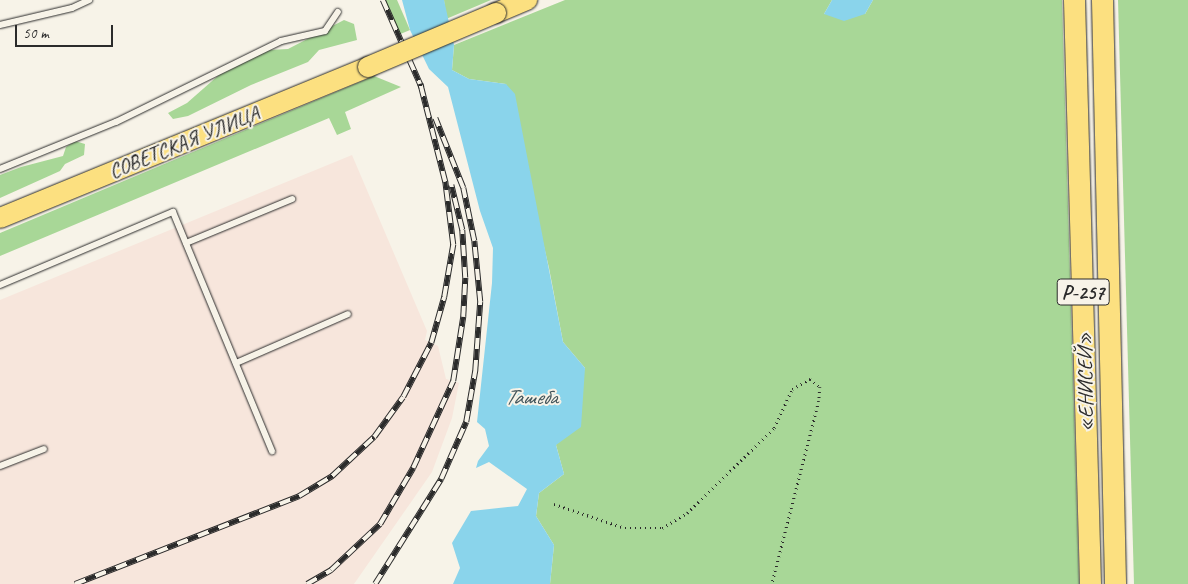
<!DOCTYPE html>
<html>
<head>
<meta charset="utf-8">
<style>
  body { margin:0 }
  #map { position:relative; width:1188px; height:584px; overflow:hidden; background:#f7f3e8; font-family:Caveat,sans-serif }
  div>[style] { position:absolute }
  .built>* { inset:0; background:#f7e6dc }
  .green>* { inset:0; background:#a8d797 }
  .water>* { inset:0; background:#8ad4eb }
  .path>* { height:2.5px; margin-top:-1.25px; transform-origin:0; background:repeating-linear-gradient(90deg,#2b2b2b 0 1px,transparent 0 5px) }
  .roads { filter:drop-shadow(0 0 1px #2b2b2b) drop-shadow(0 0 1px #2b2b2b) }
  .service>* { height:6px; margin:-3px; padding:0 3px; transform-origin:3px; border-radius:3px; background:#f7f3e8 }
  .primary>* { height:20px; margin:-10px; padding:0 10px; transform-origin:10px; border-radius:10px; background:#fce080 }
  .trunk>* { height:21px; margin:-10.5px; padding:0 10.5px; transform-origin:10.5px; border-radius:10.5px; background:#fce080 }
  .rail>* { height:5.5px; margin-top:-2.75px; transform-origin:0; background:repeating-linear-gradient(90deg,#f7f3e8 0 11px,#2b2b2b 0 22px); box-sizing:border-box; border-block:1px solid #2b2b2b }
  .bridges { filter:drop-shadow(0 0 1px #2b2b2b) drop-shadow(0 0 1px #2b2b2b) }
  .primary-bridge>* { height:20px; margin:-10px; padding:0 10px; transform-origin:10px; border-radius:10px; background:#fce080 }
  span { translate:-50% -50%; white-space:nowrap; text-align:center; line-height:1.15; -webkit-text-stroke:4px #f7f3e8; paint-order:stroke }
  .shield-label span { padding:1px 4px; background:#f7f3e8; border:1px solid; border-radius:4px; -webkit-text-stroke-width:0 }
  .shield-label { font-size:20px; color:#2b2b2b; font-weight:700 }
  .street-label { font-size:21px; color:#2b2b2b }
  .water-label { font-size:22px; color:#43555b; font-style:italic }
  .scale { position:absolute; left:15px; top:25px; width:98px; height:22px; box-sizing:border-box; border:2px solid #2b2b2b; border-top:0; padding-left:6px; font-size:15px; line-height:18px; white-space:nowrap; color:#2b2b2b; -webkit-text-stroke:4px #f7f3e8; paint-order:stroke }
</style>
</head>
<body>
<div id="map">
  <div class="built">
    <i style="clip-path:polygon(352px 155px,427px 331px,425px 340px,438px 346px,446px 379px,459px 383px,452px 418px,432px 472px,354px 584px,0 584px,0 300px)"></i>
  </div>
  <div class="green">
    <i style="clip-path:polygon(385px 0,397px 0,410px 30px,398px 35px)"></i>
    <i style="clip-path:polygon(444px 0,491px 0,446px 19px)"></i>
    <i style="clip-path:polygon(565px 0,832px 0,824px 14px,865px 14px,873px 0,1062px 0,1079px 584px,550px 584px,554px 545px,536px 516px,539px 493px,564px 474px,556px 445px,585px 368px,563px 342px,549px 268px,506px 84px,469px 79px,452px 70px,454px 45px)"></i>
    <i style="clip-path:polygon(1118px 0,1188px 0,1188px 584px,1134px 584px)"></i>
    <i style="clip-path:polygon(344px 20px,354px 24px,357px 40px,319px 50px,308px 62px,251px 85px,188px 116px,173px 119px,168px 113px,187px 103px,220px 74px,269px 50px,288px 49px)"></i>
    <i style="clip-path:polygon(374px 76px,401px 87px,345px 112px,351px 129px,337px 135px,329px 118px,0 256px,0 233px)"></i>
    <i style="clip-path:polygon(75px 141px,85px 144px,84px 155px,65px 164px,60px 171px,0 198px,0 175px,21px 167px,63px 156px,66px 147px)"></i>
  </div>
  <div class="water">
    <i style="clip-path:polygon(402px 0,444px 0,454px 45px,452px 70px,469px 79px,506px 84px,515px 94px,563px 342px,585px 368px,581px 427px,556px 445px,564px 474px,539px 493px,536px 516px,554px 545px,550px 584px,453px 584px,460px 568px,452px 543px,471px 511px,518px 506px,527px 489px,489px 462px,476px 468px,478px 461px,489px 446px,485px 429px,477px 422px,492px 283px,493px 248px,480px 211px,448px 87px,429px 69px,410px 30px)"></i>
    <i style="clip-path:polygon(832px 0,873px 0,865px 14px,844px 21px,824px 14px)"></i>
  </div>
  <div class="path">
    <i style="left:554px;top:504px;width:75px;rotate:18.7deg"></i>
    <i style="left:625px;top:528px;width:37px"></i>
    <i style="left:662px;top:528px;width:29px;rotate:-31deg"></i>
    <i style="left:687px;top:513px;width:122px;rotate:-44.3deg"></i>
    <i style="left:774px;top:428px;width:43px;rotate:-65.2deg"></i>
    <i style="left:792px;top:389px;width:21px;rotate:-29deg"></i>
    <i style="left:810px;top:379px;width:13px;rotate:39deg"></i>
    <i style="left:820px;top:387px;width:14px;rotate:94deg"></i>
    <i style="left:819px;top:401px;width:189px;rotate:104.4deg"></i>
  </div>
  <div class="roads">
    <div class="service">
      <i style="left:0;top:25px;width:74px;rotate:-13.3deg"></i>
      <i style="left:72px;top:8px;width:19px;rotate:-25deg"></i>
      <i style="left:0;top:169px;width:125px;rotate:-22.1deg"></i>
      <i style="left:116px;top:122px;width:184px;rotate:-26.1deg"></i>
      <i style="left:281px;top:41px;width:45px;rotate:-12.8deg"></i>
      <i style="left:325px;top:31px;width:23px;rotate:-56deg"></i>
      <i style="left:186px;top:243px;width:115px;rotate:-22.5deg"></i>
      <i style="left:0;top:285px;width:188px;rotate:-22.9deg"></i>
      <i style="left:173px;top:212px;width:259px;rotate:67.5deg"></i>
      <i style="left:236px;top:363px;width:122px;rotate:-23.6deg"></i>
      <i style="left:0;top:466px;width:47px;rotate:-21.1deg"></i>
    </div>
    <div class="primary">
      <i style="left:496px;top:13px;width:34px;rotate:-23deg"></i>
      <i style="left:0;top:218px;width:398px;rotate:-22.3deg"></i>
    </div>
    <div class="trunk">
      <i style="left:1074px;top:0;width:584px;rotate:88.43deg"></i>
      <i style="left:1102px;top:0;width:584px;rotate:88.72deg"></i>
    </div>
  </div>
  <div class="rail">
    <i style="left:383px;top:0;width:96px;rotate:66.1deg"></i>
    <i style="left:75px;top:584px;width:241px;rotate:-21.4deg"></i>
    <i style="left:299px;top:496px;width:39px;rotate:-31deg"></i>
    <i style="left:332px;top:476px;width:57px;rotate:-42.9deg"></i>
    <i style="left:374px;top:437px;width:49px;rotate:-54.1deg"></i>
    <i style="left:403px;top:397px;width:61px;rotate:-62.6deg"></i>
    <i style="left:431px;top:343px;width:48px;rotate:-74.2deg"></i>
    <i style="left:444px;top:297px;width:53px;rotate:-80.2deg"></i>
    <i style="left:453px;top:245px;width:64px;rotate:-97.2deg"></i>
    <i style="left:445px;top:182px;width:101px;rotate:-104.3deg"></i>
    <i style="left:307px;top:584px;width:28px;rotate:-30deg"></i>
    <i style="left:331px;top:570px;width:67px;rotate:-43.2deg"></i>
    <i style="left:380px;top:524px;width:65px;rotate:-59.5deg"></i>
    <i style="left:413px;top:468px;width:96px;rotate:-65.3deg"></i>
    <i style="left:453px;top:381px;width:65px;rotate:-81.1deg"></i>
    <i style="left:463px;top:317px;width:39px;rotate:-87deg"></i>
    <i style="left:465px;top:278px;width:48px;rotate:-93.6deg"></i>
    <i style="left:462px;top:230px;width:46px;rotate:-103.7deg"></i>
    <i style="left:375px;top:584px;width:124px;rotate:-57.8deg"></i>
    <i style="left:441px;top:479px;width:62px;rotate:-66.3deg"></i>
    <i style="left:466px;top:422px;width:52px;rotate:-80deg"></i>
    <i style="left:475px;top:371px;width:69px;rotate:-85.9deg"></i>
    <i style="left:480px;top:302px;width:61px;rotate:-95.6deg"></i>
    <i style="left:474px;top:241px;width:54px;rotate:-101.7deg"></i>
    <i style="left:463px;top:188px;width:75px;rotate:-111.8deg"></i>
  </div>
  <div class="bridges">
    <div class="primary-bridge">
      <i style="left:368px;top:67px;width:139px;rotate:-22.9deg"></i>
    </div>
  </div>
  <div class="shield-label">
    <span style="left:1083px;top:292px">Р-257</span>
  </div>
  <div class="street-label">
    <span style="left:184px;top:142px;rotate:-22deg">СОВЕТСКАЯ УЛИЦА</span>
    <span style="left:1085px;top:382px;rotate:-91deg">«ЕНИСЕЙ»</span>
  </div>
  <div class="water-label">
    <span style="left:531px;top:398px">Ташеба</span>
  </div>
  <div class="scale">50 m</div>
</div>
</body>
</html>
